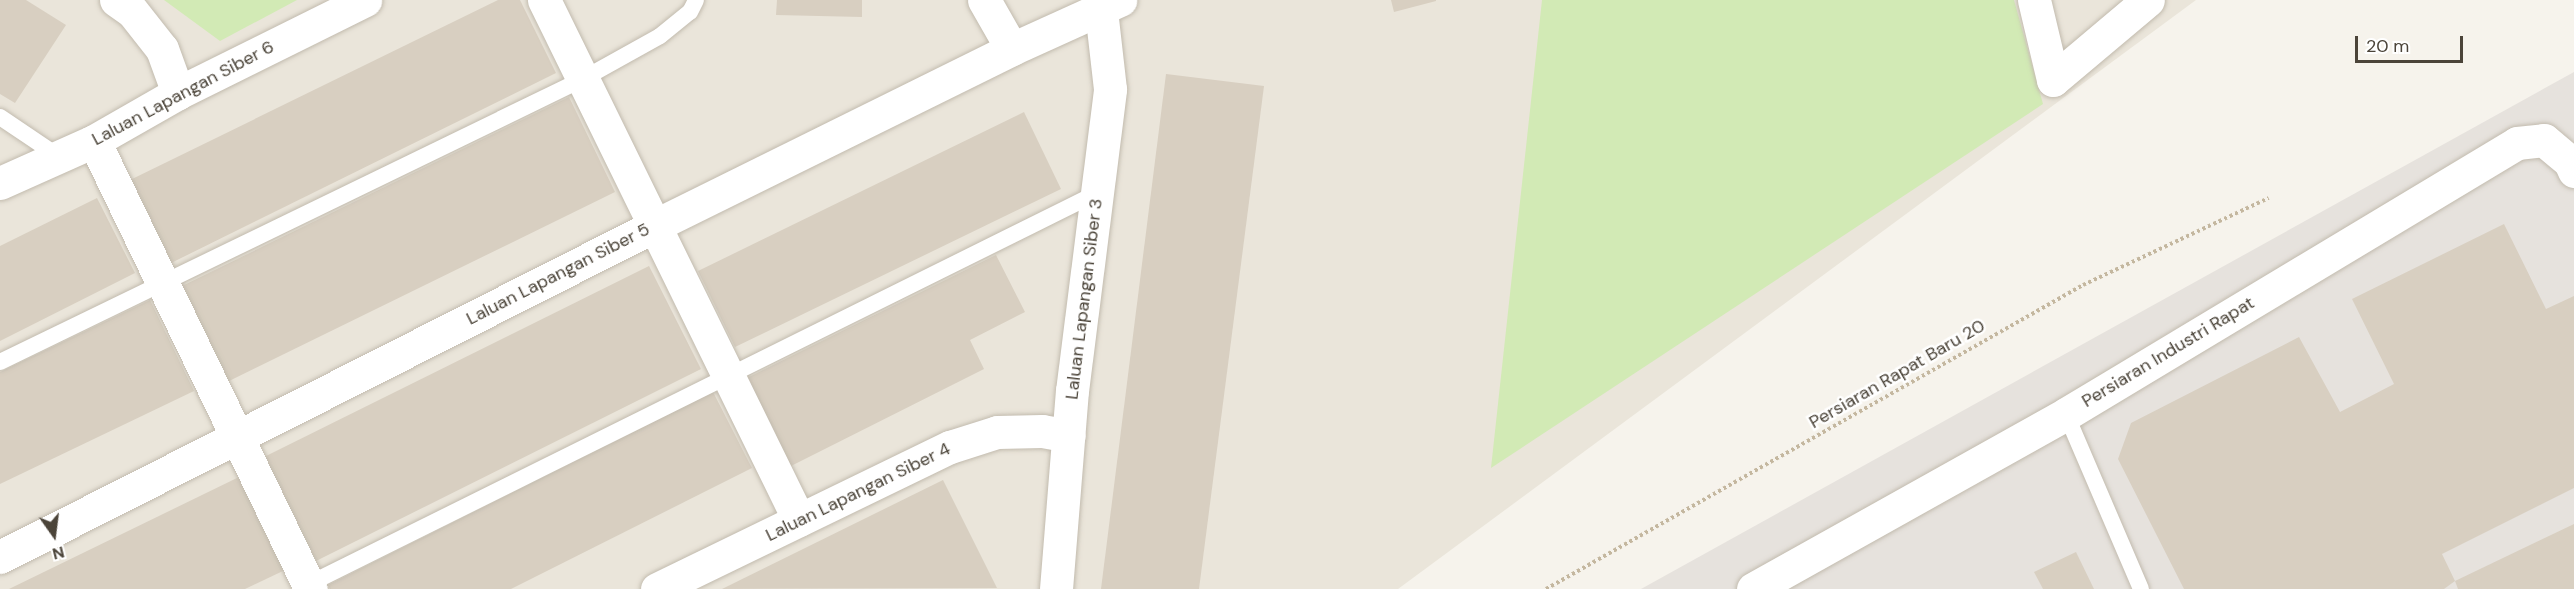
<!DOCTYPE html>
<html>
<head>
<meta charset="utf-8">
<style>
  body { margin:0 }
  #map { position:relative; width:2574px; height:589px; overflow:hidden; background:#f6f3ec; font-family:"DM Sans",sans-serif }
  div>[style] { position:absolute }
  .residential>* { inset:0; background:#eae5da }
  .industrial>* { inset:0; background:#e6e2dd }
  .green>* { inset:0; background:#d2eab5 }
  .building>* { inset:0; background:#d8cfc1 }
  .path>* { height:4px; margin-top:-2px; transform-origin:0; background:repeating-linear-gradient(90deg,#c4b79f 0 3px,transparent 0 6px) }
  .roads { filter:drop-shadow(0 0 2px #c2bbae) drop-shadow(0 0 2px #c2bbae) }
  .lane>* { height:16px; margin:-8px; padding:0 8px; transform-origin:8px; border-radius:8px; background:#fff }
  .street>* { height:33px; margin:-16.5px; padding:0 16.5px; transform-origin:16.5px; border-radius:16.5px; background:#fff }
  span { translate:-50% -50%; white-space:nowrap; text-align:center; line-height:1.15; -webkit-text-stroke:5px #fff; paint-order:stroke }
  .street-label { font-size:18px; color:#4b4439 }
  .north { position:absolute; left:24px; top:505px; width:60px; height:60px; -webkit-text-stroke:4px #fff; paint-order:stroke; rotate:166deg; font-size:16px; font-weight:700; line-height:24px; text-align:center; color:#4b4439 }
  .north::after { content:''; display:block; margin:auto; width:21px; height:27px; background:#4b4439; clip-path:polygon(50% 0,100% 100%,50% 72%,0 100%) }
  .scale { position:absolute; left:2355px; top:36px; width:108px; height:27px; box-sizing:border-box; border:3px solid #4b4439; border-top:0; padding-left:8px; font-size:18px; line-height:21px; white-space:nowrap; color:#4b4439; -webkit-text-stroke:4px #fff; paint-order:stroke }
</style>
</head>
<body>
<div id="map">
  <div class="residential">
    <i style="clip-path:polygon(0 0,2196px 0,1398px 589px,0 589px)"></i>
  </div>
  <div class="industrial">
    <i style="clip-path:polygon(2574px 72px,2574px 589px,1641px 589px)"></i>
  </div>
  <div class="green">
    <i style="clip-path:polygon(164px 0,297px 0,220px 41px)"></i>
    <i style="clip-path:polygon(1542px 0,2014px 0,2043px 104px,1491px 468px)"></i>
  </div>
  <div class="building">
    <i style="clip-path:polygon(0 0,26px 0,66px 25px,15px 103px,0 94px)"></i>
    <i style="clip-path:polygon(498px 0,520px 0,556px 73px,169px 264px,128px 181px)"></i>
    <i style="clip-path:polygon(777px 0,862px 0,862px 17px,776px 15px)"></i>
    <i style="clip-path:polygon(1391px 0,1436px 0,1436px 1px,1394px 12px)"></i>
    <i style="clip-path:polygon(1166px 74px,1264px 86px,1199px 589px,1101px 589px)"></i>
    <i style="clip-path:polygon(569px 97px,615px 192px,225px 383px,178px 288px)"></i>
    <i style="clip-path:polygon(1024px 112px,1061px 189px,735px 347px,698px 271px)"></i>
    <i style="clip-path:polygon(97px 198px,135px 273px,0 341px,0 246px)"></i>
    <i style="clip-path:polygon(2504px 224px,2546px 309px,2574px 296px,2574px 488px,2442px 554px,2455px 581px,2444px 589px,2184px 589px,2118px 459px,2131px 423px,2299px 337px,2340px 412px,2394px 384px,2352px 299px)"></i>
    <i style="clip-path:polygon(996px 255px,1025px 312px,970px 340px,984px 369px,789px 467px,745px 379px)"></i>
    <i style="clip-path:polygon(649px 266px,701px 369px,316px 561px,264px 457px)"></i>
    <i style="clip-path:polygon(150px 300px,194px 391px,0 484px,0 372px)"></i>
    <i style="clip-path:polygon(713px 392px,752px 468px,511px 589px,330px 589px,328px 585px)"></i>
    <i style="clip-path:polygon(239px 477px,285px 570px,245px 589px,9px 589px)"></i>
    <i style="clip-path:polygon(943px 480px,997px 588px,722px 589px)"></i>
    <i style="clip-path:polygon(2574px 524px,2574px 589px,2458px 589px,2455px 581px)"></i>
    <i style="clip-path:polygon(2076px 552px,2094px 589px,2043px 589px,2034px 572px)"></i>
  </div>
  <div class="path">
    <i style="left:1546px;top:589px;width:617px;rotate:-29.51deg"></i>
    <i style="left:2083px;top:285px;width:205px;rotate:-25.1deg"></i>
  </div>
  <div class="roads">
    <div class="lane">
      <i style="left:0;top:117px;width:70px;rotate:33.9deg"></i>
      <i style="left:0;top:362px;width:646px;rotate:-25.89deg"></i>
      <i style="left:581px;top:80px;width:90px;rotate:-29.1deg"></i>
      <i style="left:660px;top:36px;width:38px;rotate:-39deg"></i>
      <i style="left:690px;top:12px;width:13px;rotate:-63deg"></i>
      <i style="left:2066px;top:414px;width:190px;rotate:66.8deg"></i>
      <i style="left:303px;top:587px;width:886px;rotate:-26.39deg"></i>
    </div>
    <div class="street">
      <i style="left:116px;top:0;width:19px;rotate:35deg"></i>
      <i style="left:132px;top:11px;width:48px;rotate:51.7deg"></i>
      <i style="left:162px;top:49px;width:47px;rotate:70deg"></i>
      <i style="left:544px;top:0;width:579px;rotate:63.88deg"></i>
      <i style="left:984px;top:0;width:56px;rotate:60.3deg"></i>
      <i style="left:2034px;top:0;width:82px;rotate:76.6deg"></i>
      <i style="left:2053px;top:80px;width:124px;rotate:-40.1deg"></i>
      <i style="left:94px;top:141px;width:498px;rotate:64.2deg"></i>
      <i style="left:0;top:183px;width:103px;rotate:-24.1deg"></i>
      <i style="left:94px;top:141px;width:97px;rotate:-29.7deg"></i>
      <i style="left:178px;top:93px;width:209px;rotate:-26.4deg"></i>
      <i style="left:0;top:557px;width:733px;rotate:-26.84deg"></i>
      <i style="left:654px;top:226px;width:399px;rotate:-26.3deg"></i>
      <i style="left:1012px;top:49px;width:119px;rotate:-24.4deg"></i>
      <i style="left:657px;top:589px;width:326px;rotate:-25.9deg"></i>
      <i style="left:950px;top:447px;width:49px;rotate:-17.7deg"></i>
      <i style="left:997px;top:432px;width:45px;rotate:-1.3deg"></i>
      <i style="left:1042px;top:431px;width:27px;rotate:10deg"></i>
      <i style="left:1056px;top:589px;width:199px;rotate:-85.4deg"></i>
      <i style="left:1072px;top:391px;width:304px;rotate:-82.8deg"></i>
      <i style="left:1110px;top:89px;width:80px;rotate:-96.5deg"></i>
      <i style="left:1753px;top:589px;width:359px;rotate:-29.2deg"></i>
      <i style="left:2066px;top:414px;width:526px;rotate:-31deg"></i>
      <i style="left:2517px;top:143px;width:27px;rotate:-6deg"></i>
      <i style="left:2544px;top:140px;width:34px;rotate:40deg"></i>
      <i style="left:2570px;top:162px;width:10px;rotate:66deg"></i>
    </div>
  </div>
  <div class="street-label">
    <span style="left:183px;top:93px;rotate:-28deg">Laluan Lapangan Siber 6</span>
    <span style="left:558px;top:274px;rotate:-27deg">Laluan Lapangan Siber 5</span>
    <span style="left:1084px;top:299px;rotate:-83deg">Laluan Lapangan Siber 3</span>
    <span style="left:2168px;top:352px;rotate:-31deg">Persiaran Industri Rapat</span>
    <span style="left:1897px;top:374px;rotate:-30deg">Persiaran Rapat Baru 20</span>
    <span style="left:858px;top:492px;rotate:-26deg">Laluan Lapangan Siber 4</span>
  </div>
  <div class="north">N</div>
  <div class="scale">20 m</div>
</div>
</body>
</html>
